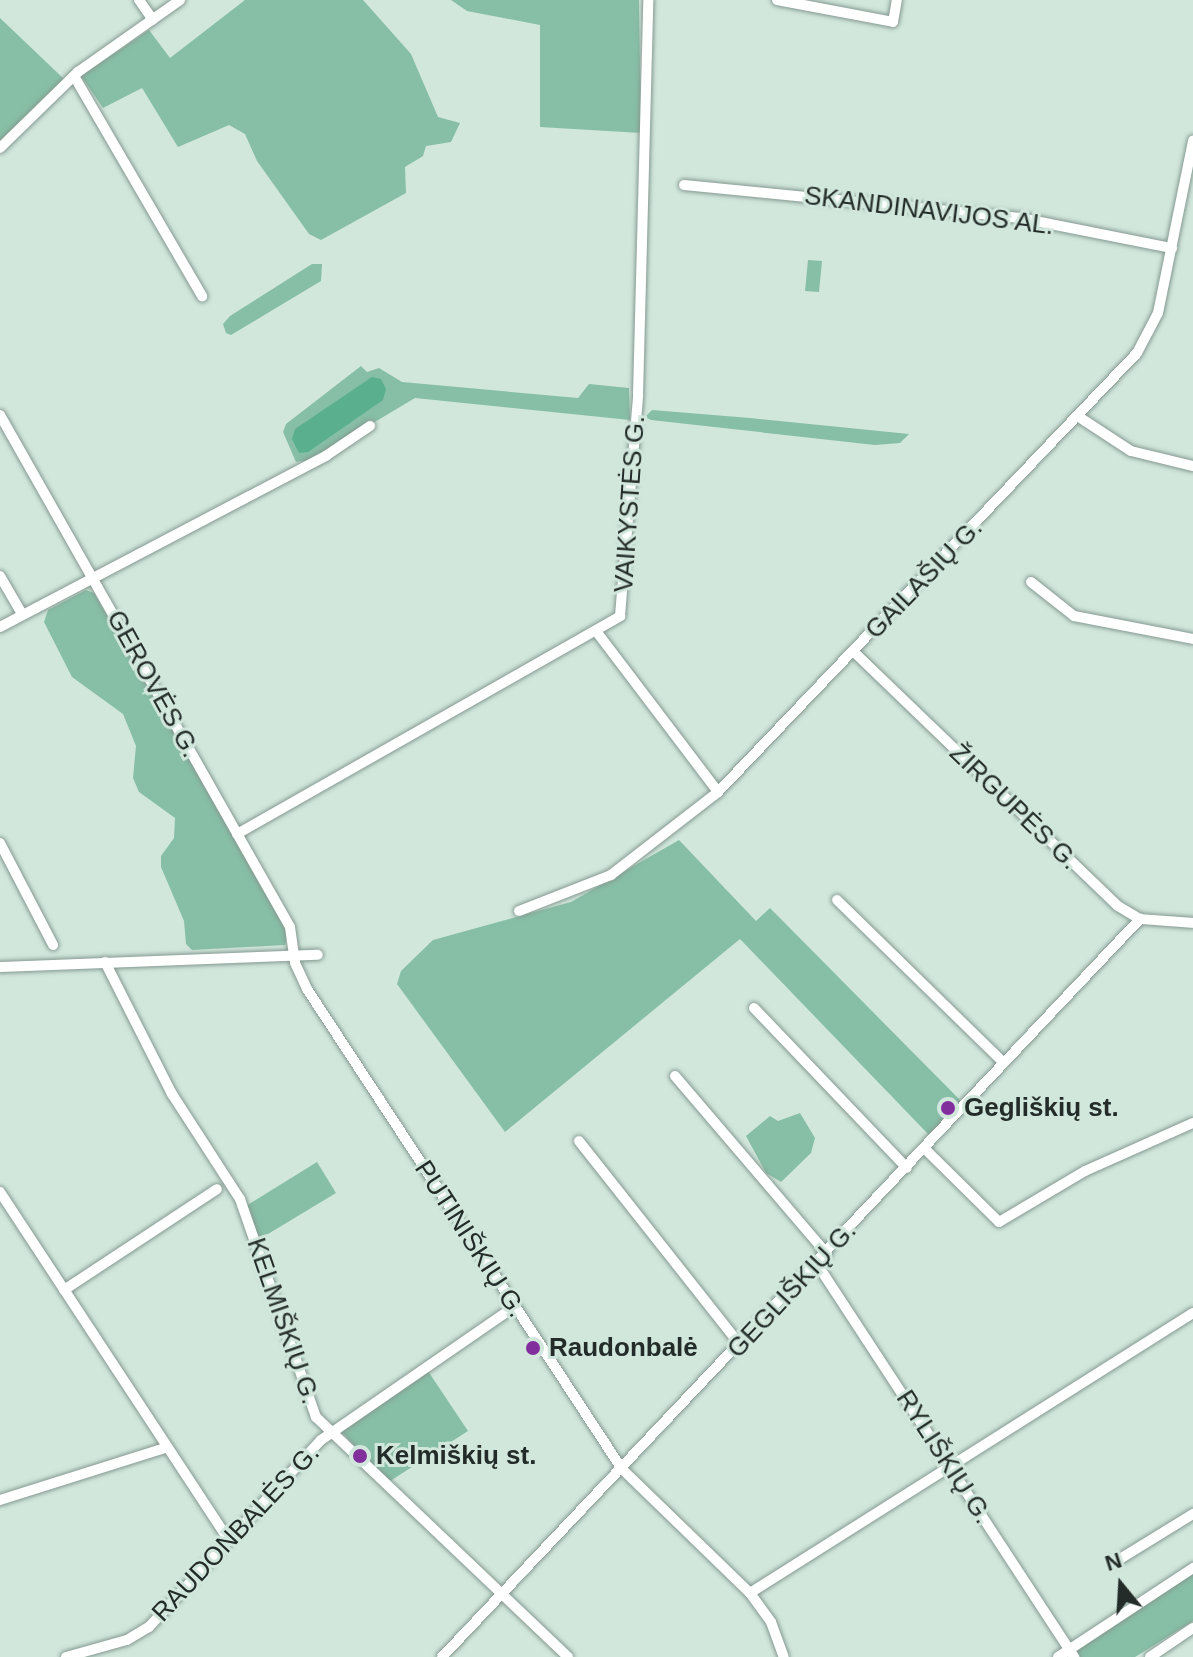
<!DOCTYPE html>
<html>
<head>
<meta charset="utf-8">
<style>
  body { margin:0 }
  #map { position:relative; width:1193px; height:1657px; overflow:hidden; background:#d1e7dc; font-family:Helvetica,sans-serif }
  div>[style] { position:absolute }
  .green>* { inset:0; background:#87bea6 }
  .water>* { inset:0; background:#59af8e }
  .roads { filter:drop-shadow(0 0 2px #859990) drop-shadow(0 0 2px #859990) }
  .minor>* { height:10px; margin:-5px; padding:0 5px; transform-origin:5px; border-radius:5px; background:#fff }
  .dots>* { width:22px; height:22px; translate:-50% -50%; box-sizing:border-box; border:4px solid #d1e7dc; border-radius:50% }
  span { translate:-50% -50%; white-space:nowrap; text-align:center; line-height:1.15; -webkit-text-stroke:6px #d1e7dc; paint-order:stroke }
  .street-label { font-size:26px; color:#232c28 }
  .poi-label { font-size:26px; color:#232c28; font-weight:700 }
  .left { translate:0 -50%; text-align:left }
  .north { position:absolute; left:1081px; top:1545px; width:80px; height:80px; -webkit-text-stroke:6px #d1e7dc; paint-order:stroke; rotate:342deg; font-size:22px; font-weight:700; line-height:32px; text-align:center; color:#232c28 }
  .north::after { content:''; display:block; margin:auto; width:28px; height:36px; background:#232c28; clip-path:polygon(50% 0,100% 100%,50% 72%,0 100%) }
</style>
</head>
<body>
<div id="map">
  <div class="green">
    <i style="clip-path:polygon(245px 0,363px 0,411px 54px,438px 117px,460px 123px,451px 142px,426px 146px,423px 156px,405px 167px,406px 193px,321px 240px,309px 234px,257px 161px,245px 134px,229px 125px,178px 147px,142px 88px,103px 108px,81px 76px,149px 30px,170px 58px)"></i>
    <i style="clip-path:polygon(451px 0,639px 0,641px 133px,540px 127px,540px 25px,467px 11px)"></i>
    <i style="clip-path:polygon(0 18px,65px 80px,0 142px)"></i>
    <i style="clip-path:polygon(808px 260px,822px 261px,819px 292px,805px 291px)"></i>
    <i style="clip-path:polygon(312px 264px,322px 264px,321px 281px,231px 335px,226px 333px,223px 324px,230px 316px)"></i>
    <i style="clip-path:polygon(361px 366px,367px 372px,379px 368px,402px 382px,578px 398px,589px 384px,629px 388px,630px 420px,415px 398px,311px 460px,296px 462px,283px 432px,286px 424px)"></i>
    <i style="clip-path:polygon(652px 410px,750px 418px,909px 434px,900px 443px,875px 445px,651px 420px,645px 417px)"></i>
    <i style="clip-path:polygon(86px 590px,94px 593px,288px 932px,285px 945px,192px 950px,186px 944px,184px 921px,161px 867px,161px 856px,174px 838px,175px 818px,139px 792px,133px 778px,136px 746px,123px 714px,72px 677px,44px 622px,48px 610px)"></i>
    <i style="clip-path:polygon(679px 840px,756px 921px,770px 908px,961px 1101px,929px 1135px,740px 939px,505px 1132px,397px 984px,401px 971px,433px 940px,571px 902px)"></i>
    <i style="clip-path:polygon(800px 1113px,815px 1138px,811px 1153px,781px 1182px,766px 1173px,746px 1136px,770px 1116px,778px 1121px)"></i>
    <i style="clip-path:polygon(317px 1162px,336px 1193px,258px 1240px,246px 1206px)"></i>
    <i style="clip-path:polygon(428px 1371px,468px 1431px,387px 1483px,341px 1431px)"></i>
    <i style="clip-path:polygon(1193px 1573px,1193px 1621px,1135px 1657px,1066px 1657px)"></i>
  </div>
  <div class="water">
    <i style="clip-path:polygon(372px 377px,381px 379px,386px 389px,383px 400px,308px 452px,299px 453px,292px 439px,295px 429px)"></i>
  </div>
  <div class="roads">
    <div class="minor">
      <i style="left:139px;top:0;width:24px;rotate:55deg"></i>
      <i style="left:777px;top:0;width:118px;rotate:10.7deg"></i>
      <i style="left:893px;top:22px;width:22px;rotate:-80deg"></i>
      <i style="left:74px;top:76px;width:255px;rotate:59.8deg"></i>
      <i style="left:0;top:148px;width:109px;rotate:-44.3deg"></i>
      <i style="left:78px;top:72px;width:125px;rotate:-35.2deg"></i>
      <i style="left:684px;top:185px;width:338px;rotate:5.6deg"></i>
      <i style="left:1020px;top:218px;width:155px;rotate:11.2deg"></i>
      <i style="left:0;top:415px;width:588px;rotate:60.47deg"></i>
      <i style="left:290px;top:927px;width:36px;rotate:82deg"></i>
      <i style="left:295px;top:963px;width:29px;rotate:65deg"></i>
      <i style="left:307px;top:989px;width:574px;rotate:56.73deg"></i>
      <i style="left:622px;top:1469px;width:178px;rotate:44.1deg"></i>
      <i style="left:750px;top:1593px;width:36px;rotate:54deg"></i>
      <i style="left:771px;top:1622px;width:37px;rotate:70deg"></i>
      <i style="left:1079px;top:417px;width:62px;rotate:33.2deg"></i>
      <i style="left:1131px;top:451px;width:64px;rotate:13.6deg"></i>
      <i style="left:0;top:576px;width:44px;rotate:59.9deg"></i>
      <i style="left:1031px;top:582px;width:55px;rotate:38.3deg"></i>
      <i style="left:1074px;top:616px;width:121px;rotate:10.9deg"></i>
      <i style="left:0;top:627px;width:369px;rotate:-27.7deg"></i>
      <i style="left:327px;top:455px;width:52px;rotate:-34deg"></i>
      <i style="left:596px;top:631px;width:202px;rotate:52.8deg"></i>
      <i style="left:854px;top:652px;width:366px;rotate:43.9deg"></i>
      <i style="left:1118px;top:906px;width:26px;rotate:31deg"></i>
      <i style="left:1140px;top:919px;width:53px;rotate:4.3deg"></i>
      <i style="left:237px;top:834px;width:441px;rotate:-29.6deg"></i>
      <i style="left:620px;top:616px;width:222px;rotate:-85.3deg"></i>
      <i style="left:638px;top:395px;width:395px;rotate:-88.5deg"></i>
      <i style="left:0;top:843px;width:115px;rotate:62.5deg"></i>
      <i style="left:837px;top:900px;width:233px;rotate:44.3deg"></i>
      <i style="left:519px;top:911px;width:99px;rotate:-21.4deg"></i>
      <i style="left:611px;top:875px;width:135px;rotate:-37.8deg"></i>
      <i style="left:718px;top:792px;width:607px;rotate:-46.34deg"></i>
      <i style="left:1137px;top:353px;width:45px;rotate:-62.3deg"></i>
      <i style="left:1158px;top:313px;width:176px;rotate:-78.5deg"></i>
      <i style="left:105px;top:962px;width:148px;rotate:63.1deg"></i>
      <i style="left:172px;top:1094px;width:125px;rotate:57.1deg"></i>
      <i style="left:240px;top:1199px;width:231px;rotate:70.8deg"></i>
      <i style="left:316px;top:1417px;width:348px;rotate:43.6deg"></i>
      <i style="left:0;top:967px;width:318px;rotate:-2.2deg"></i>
      <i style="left:754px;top:1008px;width:221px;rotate:46.3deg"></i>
      <i style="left:675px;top:1076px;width:234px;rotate:49.5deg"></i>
      <i style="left:579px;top:1141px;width:260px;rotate:51.7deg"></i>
      <i style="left:925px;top:1149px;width:104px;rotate:44.6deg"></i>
      <i style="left:999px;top:1222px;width:100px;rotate:-30.7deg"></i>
      <i style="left:1085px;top:1171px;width:118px;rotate:-24deg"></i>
      <i style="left:0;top:1192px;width:415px;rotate:56.7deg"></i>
      <i style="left:817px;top:1264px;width:470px;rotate:56.8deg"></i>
      <i style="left:64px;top:1290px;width:183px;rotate:-33.4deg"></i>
      <i style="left:0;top:1500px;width:173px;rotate:-17.5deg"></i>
      <i style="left:1115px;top:1562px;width:92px;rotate:-31.6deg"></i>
      <i style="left:750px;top:1593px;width:524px;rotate:-32.3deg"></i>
      <i style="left:66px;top:1657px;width:63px;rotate:-15.6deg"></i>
      <i style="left:127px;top:1640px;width:26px;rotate:-31deg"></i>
      <i style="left:149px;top:1627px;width:254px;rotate:-47.4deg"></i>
      <i style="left:321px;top:1440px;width:234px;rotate:-34.6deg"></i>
      <i style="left:442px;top:1657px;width:1016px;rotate:-46.6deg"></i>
      <i style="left:1058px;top:1657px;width:162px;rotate:-33.4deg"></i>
      <i style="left:1150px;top:1657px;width:52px;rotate:-34deg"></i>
    </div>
  </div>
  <div class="dots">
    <i style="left:948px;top:1108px;background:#822f9e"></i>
    <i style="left:533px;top:1348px;background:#822f9e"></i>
    <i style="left:360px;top:1456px;background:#822f9e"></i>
  </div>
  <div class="street-label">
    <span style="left:929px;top:211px;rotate:7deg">SKANDINAVIJOS AL.</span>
    <span style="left:630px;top:504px;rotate:-86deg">VAIKYSTĖS G.</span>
    <span style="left:924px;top:579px;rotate:-46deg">GAILAŠIŲ G.</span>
    <span style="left:153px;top:684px;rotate:61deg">GEROVĖS G.</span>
    <span style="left:1014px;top:807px;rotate:44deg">ŽIRGUPĖS G.</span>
    <span style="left:470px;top:1239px;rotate:57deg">PUTINIŠKIŲ G.</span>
    <span style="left:792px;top:1290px;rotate:-47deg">GEGLIŠKIŲ G.</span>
    <span style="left:283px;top:1321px;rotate:71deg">KELMIŠKIŲ G.</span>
    <span style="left:944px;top:1457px;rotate:57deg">RYLIŠKIŲ G.</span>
    <span style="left:236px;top:1533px;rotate:-47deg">RAUDONBALĖS G.</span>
  </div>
  <div class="poi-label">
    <span class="left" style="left:964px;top:1108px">Gegliškių st.</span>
    <span class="left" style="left:549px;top:1348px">Raudonbalė</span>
    <span class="left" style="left:376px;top:1456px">Kelmiškių st.</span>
  </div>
  <div class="north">N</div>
</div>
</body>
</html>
